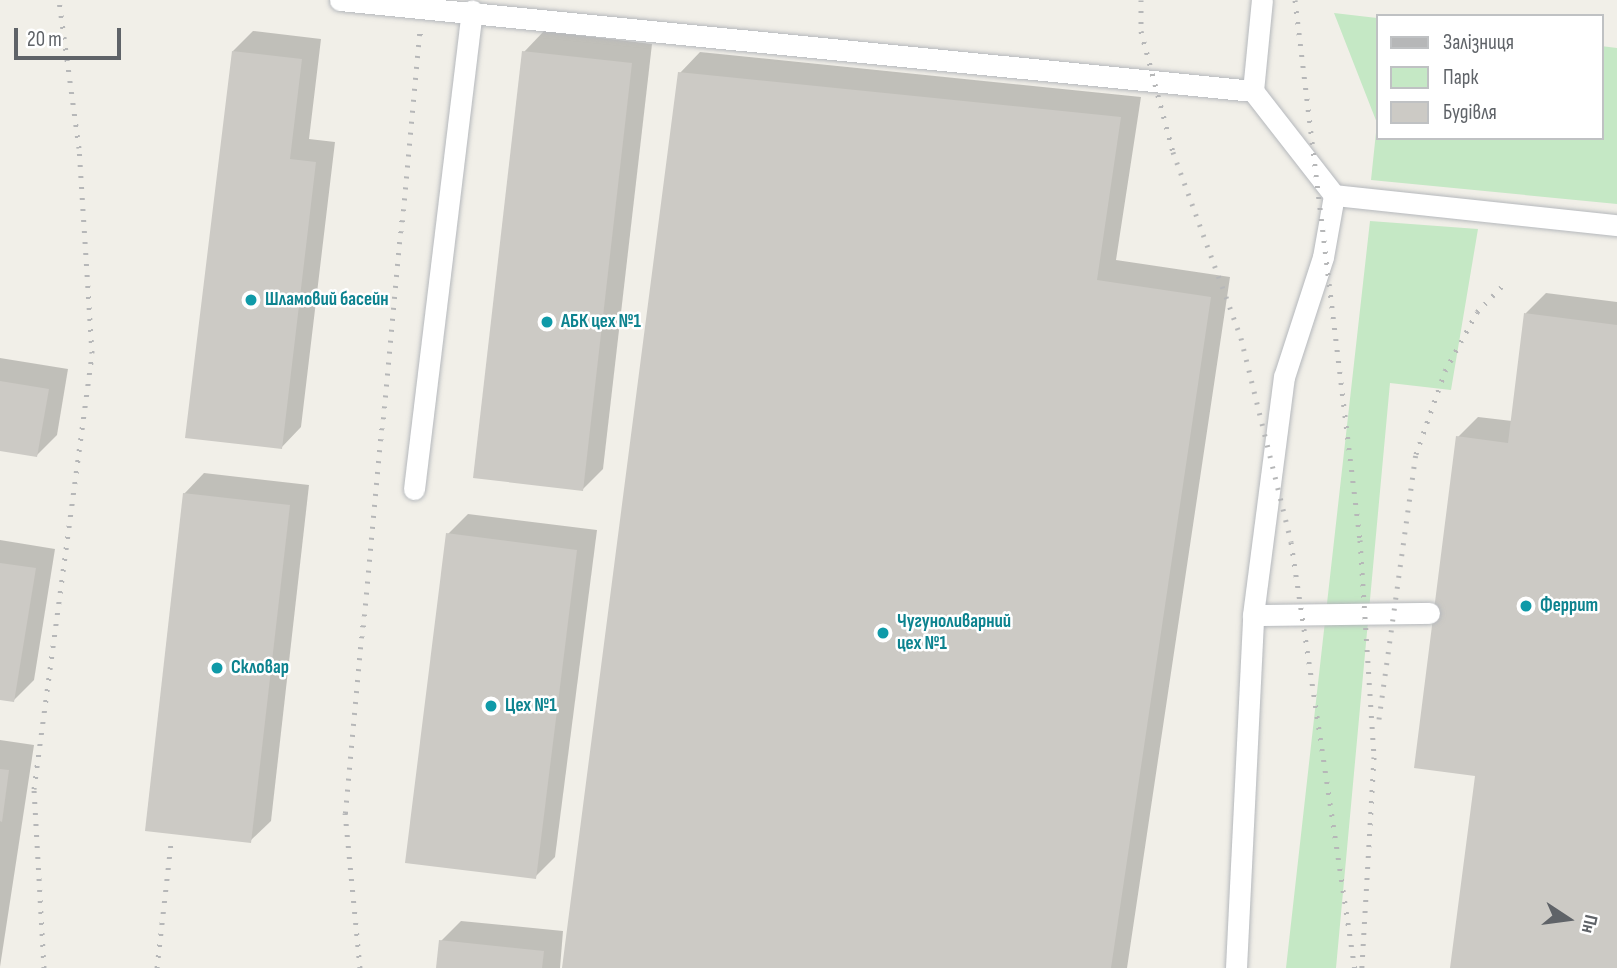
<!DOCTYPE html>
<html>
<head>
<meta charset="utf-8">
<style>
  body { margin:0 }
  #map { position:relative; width:1617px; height:968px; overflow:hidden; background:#f1efe8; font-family:"Sofia Sans Condensed",sans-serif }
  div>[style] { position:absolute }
  .green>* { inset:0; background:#c5e8c5 }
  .shadow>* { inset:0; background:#0003 }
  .building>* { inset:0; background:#cccac5 }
  .roads { filter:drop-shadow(0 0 2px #b5b8bc) drop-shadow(0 0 2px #b5b8bc) }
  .lane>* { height:21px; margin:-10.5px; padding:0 10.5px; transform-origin:10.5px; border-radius:10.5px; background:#fff }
  .rail>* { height:5px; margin-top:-2.5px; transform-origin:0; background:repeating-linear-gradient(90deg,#b6b7b8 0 2px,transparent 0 11px) }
  .dots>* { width:19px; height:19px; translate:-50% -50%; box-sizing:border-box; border:4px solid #fff; border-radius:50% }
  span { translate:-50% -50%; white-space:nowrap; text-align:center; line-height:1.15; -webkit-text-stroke:5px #fff; paint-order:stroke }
  .culture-label { font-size:19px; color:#0d838f; font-weight:700 }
  .left { translate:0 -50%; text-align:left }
  .legend { position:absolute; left:1376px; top:14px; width:228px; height:126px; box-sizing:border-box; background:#fff; border:2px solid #bfc1c3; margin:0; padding:9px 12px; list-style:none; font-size:21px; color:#5f6368 }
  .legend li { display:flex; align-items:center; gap:14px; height:35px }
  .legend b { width:35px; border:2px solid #bfc1c3 }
  .north { position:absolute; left:1533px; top:884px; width:70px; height:70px; -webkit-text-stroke:5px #fff; paint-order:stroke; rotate:103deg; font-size:19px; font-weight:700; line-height:28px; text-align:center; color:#5f6368 }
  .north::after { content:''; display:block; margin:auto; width:24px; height:32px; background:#5f6368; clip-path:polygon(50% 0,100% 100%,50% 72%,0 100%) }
  .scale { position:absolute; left:14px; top:28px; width:107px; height:32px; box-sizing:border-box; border:4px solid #5f6368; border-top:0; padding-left:9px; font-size:21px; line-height:24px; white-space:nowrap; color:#5f6368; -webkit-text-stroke:5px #fff; paint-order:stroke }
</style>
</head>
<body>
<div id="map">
  <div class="green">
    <i style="clip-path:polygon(1334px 13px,1377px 18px,1377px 138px,1601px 138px,1601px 46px,1617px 48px,1617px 204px,1371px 180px,1377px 123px)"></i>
    <i style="clip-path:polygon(1370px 221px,1478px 229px,1451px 390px,1390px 383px,1336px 968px,1286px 968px)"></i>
  </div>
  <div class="shadow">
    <i style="clip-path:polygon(253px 31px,321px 39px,309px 139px,335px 142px,301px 427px,281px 448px,233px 51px)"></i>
    <i style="clip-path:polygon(544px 31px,652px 44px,603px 469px,583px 489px,524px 52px)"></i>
    <i style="clip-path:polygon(700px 52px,1141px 97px,1116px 260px,1230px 277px,1127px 968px,563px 968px,680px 73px)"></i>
    <i style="clip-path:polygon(1546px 293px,1617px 302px,1617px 968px,1452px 968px,1477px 775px,1458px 437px,1478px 417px,1512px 421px,1526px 313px)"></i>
    <i style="clip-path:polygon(0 358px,68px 369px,57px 435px,36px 456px,0 450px)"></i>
    <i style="clip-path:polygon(204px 473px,309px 485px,271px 821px,250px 841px,184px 494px)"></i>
    <i style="clip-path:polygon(468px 514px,597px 530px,555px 857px,535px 877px,448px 534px)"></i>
    <i style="clip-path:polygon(0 540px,55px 549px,34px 680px,14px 700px,0 698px)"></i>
    <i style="clip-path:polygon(0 740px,34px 745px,0 967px)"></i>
    <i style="clip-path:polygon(461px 921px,563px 931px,560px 968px,438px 968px,441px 941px)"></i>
  </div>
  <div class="building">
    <i style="clip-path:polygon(232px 51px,302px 59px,290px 159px,316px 162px,282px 449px,185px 438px)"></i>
    <i style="clip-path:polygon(522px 51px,632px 63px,583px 491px,473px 478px)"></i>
    <i style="clip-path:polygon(678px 72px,1121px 117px,1097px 280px,1211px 297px,1111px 968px,562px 968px)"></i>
    <i style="clip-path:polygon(1524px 313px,1617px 325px,1617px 968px,1450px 968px,1475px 776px,1414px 768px,1456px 436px,1508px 443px)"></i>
    <i style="clip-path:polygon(0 381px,49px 389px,37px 457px,0 451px)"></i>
    <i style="clip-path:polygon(183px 493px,290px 505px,251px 843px,145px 831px)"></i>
    <i style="clip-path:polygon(446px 533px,577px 550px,536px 879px,405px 863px)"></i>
    <i style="clip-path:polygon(0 563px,36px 568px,14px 702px,0 700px)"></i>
    <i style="clip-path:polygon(0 769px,9px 770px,2px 822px,0 821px)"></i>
    <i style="clip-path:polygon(439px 940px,544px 951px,542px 968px,436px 968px)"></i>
  </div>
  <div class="roads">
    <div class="lane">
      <i style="left:340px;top:0;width:918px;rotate:5.69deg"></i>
      <i style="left:1253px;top:91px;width:132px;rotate:52.1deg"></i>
      <i style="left:1253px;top:91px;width:91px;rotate:-84.4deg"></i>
      <i style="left:414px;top:489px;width:482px;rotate:-83.1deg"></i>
      <i style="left:1253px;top:615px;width:176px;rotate:-0.7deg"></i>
      <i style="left:1236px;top:968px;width:353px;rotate:-87.2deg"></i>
      <i style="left:1253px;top:615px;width:240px;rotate:-82.6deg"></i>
      <i style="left:1284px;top:377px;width:126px;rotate:-72deg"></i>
      <i style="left:1323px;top:257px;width:63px;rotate:-79.9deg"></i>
      <i style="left:1334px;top:195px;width:285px;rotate:6.1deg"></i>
    </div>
  </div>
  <div class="rail">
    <i style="left:1141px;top:0;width:31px;rotate:90deg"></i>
    <i style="left:1141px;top:31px;width:125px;rotate:75.2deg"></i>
    <i style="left:1173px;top:152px;width:198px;rotate:69.9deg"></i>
    <i style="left:1241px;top:338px;width:210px;rotate:76.2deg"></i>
    <i style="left:1291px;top:542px;width:431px;rotate:81.5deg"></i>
    <i style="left:1295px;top:0;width:544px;rotate:83.14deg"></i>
    <i style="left:1360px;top:540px;width:217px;rotate:86.3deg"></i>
    <i style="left:1374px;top:757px;width:211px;rotate:93.3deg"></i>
    <i style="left:1379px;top:719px;width:268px;rotate:-82.1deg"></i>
    <i style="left:1416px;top:454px;width:88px;rotate:-70.7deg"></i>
    <i style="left:1445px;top:371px;width:67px;rotate:-61.5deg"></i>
    <i style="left:1477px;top:312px;width:37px;rotate:-46deg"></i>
    <i style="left:44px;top:968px;width:179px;rotate:-93.2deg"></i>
    <i style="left:34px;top:789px;width:440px;rotate:-82.4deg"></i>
    <i style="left:92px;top:353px;width:205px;rotate:-93.6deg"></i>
    <i style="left:79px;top:148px;width:149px;rotate:-97.7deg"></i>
    <i style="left:157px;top:968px;width:125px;rotate:-83.6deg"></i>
    <i style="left:360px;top:968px;width:156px;rotate:-95.5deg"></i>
    <i style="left:345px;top:813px;width:783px;rotate:-84.5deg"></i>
  </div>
  <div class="dots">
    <i style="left:251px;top:300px;background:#0f9aa8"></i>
    <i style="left:547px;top:322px;background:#0f9aa8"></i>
    <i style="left:1526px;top:606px;background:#0f9aa8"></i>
    <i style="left:883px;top:633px;background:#0f9aa8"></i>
    <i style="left:217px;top:668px;background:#0f9aa8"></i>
    <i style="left:491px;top:706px;background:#0f9aa8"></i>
  </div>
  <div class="culture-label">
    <span class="left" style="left:265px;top:300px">Шламовий басейн</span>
    <span class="left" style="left:561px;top:322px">АБК цех №1</span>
    <span class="left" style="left:1540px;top:606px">Феррит</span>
    <span class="left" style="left:897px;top:633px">Чугуноливарний<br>цех №1</span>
    <span class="left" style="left:231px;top:668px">Скловар</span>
    <span class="left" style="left:505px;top:706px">Цех №1</span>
  </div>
  <ul class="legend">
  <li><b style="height:9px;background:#b6b7b8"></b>Залізниця</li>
  <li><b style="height:19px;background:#c5e8c5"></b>Парк</li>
  <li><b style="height:19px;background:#cccac5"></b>Будівля</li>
  </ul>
  <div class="north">Пн</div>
  <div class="scale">20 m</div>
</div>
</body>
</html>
